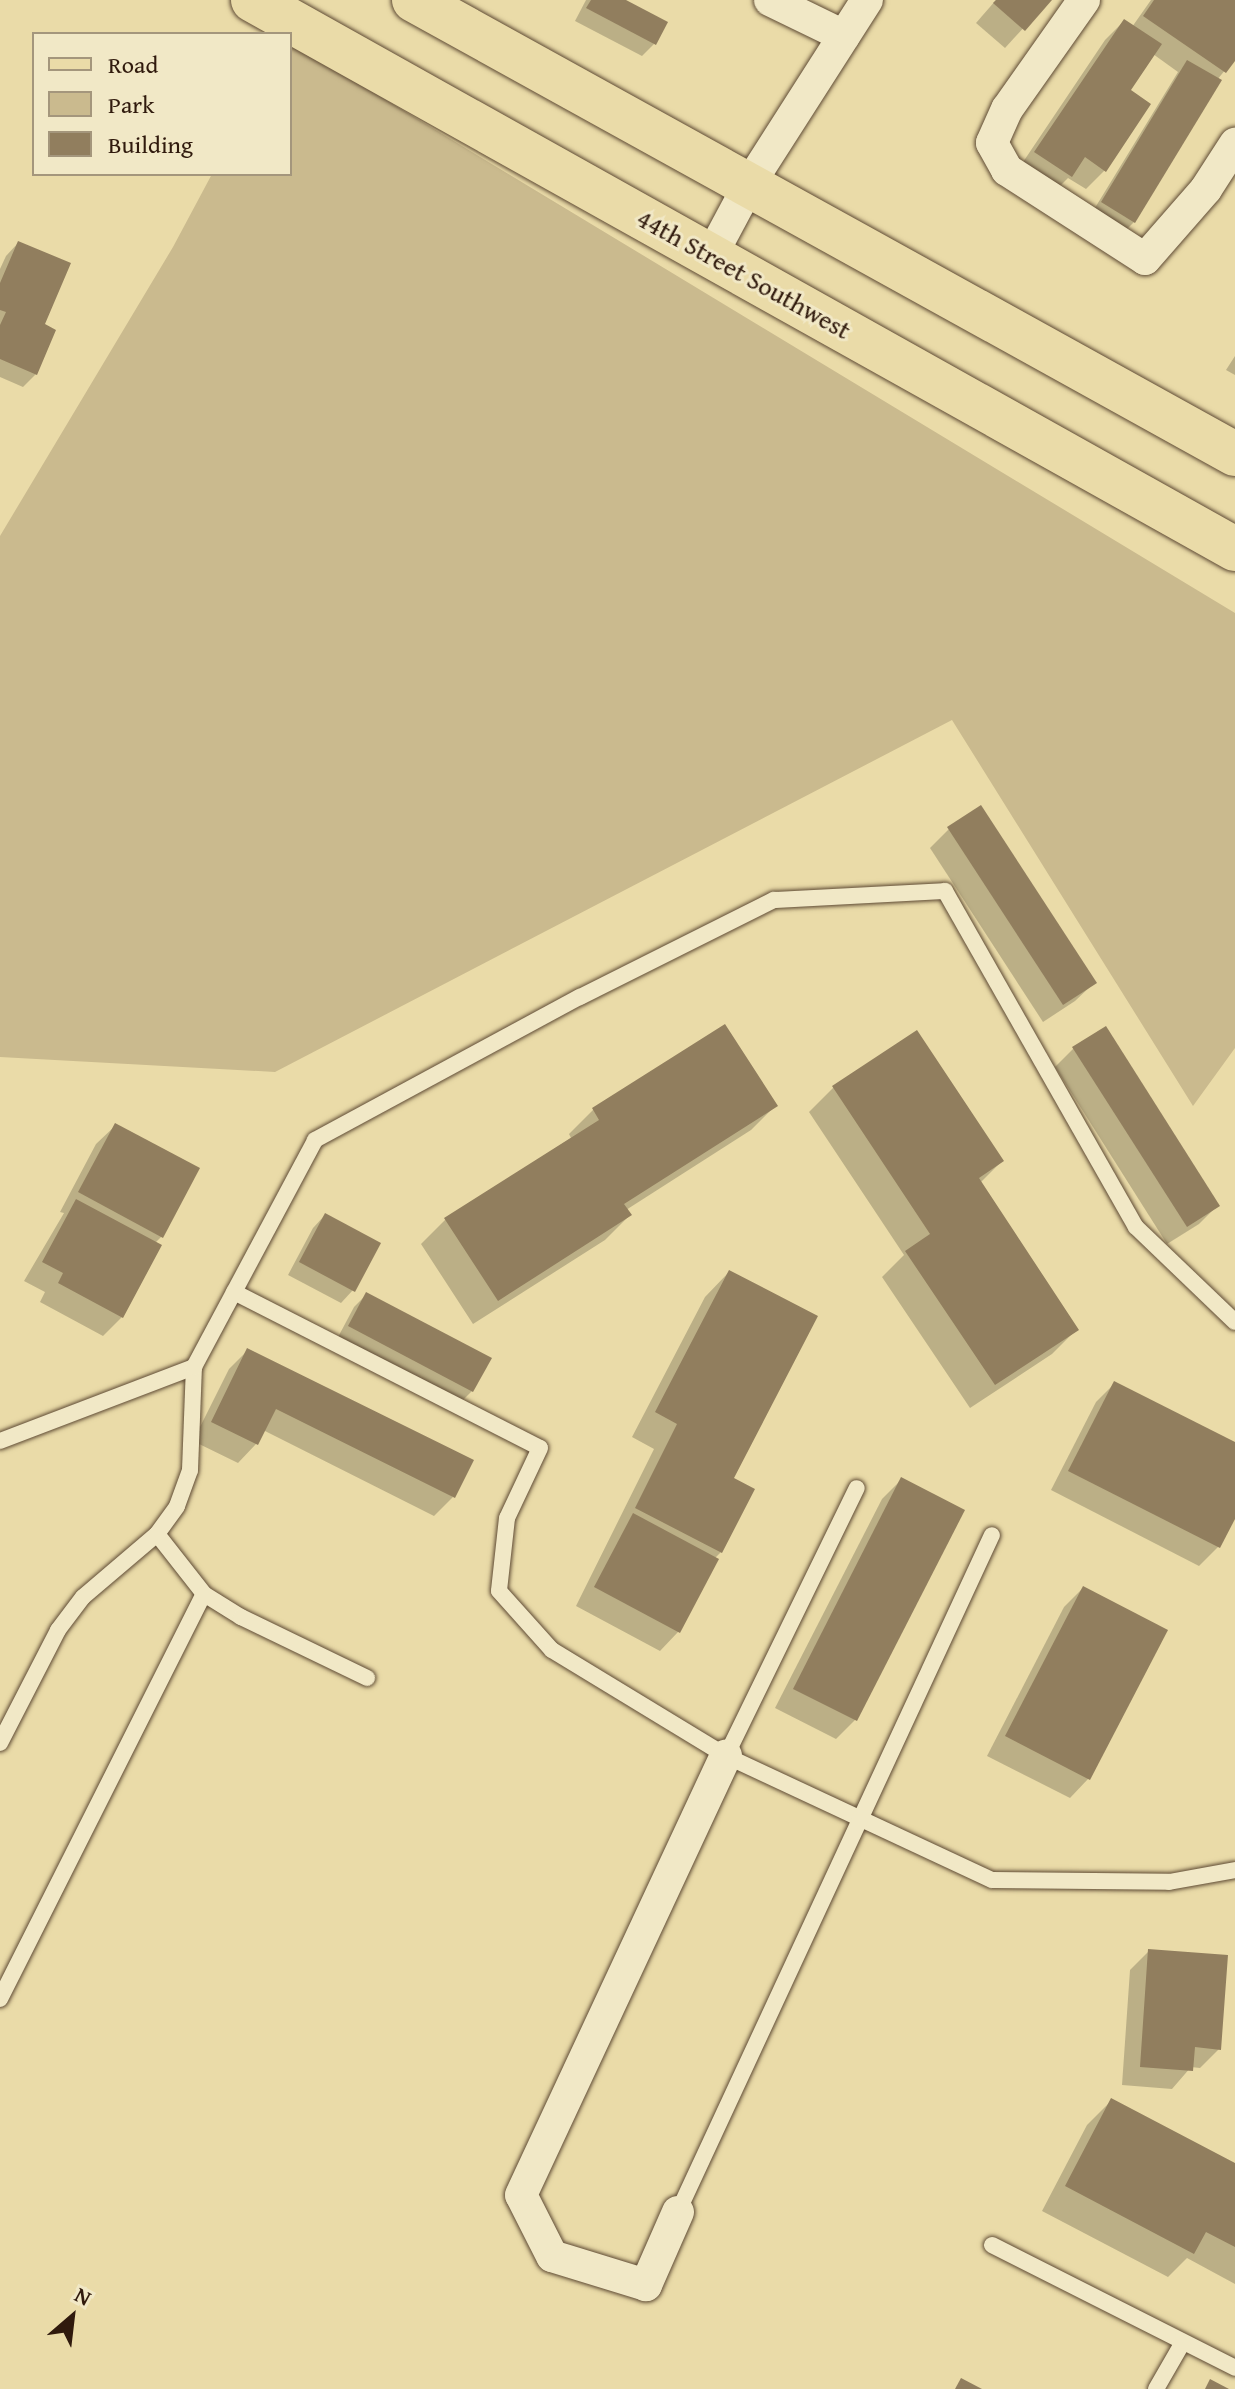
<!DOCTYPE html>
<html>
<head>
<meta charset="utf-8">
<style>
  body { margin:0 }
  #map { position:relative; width:1235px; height:2389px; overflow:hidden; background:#eadba8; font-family:"Gentium Book Plus",serif }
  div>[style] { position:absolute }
  .green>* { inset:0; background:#caba8e }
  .shadow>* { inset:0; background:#0003 }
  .building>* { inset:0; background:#917e5e }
  .roads { filter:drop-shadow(0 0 2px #5e4a34) drop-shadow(0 0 2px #5e4a34) }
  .lane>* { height:16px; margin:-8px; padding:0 8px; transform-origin:8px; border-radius:8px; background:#f1e8c6 }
  .street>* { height:32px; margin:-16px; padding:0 16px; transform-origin:16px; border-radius:16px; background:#f1e8c6 }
  .primary>* { height:44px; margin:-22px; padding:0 22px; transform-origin:22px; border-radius:22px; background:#eadba8 }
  span { translate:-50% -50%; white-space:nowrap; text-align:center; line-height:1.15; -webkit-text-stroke:6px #f1e8c6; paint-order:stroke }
  .street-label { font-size:26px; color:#301a0d }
  .legend { position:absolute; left:32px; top:32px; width:260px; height:144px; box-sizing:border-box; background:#f1e8c6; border:2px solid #a4967c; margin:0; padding:10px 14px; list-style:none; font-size:24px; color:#301a0d }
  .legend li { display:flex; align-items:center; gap:16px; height:40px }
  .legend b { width:40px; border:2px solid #a4967c }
  .north { position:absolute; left:32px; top:2277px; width:80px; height:80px; -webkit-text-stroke:6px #f1e8c6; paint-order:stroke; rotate:28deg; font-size:22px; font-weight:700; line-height:32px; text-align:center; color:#301a0d }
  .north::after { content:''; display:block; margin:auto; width:28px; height:36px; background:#301a0d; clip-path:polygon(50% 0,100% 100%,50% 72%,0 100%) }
</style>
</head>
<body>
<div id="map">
  <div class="green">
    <i style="clip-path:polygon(290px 42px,1235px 613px,1235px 1048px,1193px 1106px,952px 720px,275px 1072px,0 1057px,0 536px,173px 247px,212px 174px,290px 174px)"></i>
  </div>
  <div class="shadow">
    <i style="clip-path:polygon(586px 0,622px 0,654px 44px,642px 56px,575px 21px)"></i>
    <i style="clip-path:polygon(996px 0,1049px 0,1005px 48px,976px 23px)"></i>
    <i style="clip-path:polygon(1151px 0,1235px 0,1235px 58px,1217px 80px,1134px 222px,1121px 235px,1090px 216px,1178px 72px,1153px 54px,1129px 91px,1105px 170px,1086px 189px,1068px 178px,1051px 195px,1017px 171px,1105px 40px,1124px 21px,1132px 27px)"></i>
    <i style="clip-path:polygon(18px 243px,42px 325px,36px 374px,23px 387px,0 377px,0 269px,6px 256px)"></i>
    <i style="clip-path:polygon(1235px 356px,1235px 375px,1226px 370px)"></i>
    <i style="clip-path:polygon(949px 829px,1094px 983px,1075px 1001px,1043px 1022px,930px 848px)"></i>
    <i style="clip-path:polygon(1074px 1048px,1218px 1205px,1199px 1224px,1167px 1244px,1055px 1067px)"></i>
    <i style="clip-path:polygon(834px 1087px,1002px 1161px,980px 1183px,1077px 1329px,1052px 1354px,970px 1408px,882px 1277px,904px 1255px,809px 1112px)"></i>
    <i style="clip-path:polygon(775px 1106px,751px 1130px,626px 1210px,630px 1215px,605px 1240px,473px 1324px,421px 1244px,446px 1219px,571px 1138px,569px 1134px,593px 1110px)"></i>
    <i style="clip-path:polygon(115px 1126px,162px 1236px,155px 1243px,122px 1317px,103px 1336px,40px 1302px,45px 1292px,24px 1281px,64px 1213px,60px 1212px,96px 1144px)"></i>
    <i style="clip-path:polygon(325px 1215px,353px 1290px,341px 1303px,288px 1275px,313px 1228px)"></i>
    <i style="clip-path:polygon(729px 1272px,731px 1479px,721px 1552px,714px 1559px,678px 1632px,660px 1651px,576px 1606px,654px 1449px,632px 1437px,705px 1297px)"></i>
    <i style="clip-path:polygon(367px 1294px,472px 1391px,459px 1404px,337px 1339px,354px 1307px)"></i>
    <i style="clip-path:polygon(248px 1350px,453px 1497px,434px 1516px,263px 1430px,256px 1444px,238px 1463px,193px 1441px,229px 1369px)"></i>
    <i style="clip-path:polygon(1115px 1383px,1235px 1444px,1235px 1514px,1218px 1547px,1199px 1566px,1051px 1490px,1096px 1402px)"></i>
    <i style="clip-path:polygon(901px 1480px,855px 1720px,836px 1739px,775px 1708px,882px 1499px)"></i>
    <i style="clip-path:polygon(1083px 1588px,1088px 1779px,1070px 1798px,987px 1756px,1064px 1607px)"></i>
    <i style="clip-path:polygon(1149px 1951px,1219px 2049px,1200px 2068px,1191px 2067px,1172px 2089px,1122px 2085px,1130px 1970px)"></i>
    <i style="clip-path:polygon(1111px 2101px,1235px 2165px,1235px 2284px,1187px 2258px,1168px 2277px,1042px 2211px,1087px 2125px)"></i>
  </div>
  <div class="building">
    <i style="clip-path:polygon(591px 0,626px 0,668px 22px,656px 45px,586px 8px)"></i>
    <i style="clip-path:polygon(996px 0,1052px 0,1025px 31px,993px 3px)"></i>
    <i style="clip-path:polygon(1154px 0,1235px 0,1235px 61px,1226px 73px,1143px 16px)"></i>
    <i style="clip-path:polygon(1124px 19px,1162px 44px,1131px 90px,1151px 104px,1106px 172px,1085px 157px,1072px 177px,1034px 152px)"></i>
    <i style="clip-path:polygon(1187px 60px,1222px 80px,1135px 223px,1101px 202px)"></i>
    <i style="clip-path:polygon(18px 241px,71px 263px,45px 324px,56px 330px,37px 375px,0 359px,0 325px,6px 312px,0 310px,0 283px)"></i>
    <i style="clip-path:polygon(981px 805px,1097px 983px,1063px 1005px,947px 827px)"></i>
    <i style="clip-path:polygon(725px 1024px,778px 1106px,624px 1204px,632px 1215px,498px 1301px,444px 1218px,599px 1120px,592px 1108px)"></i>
    <i style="clip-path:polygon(1106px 1026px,1220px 1206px,1187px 1227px,1072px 1047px)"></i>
    <i style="clip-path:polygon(917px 1030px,1004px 1161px,979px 1178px,1079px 1330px,995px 1385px,905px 1251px,930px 1234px,832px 1086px)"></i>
    <i style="clip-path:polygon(115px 1123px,200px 1168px,163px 1238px,78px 1192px)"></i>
    <i style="clip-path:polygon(76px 1199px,162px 1245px,123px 1318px,58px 1283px,63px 1273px,42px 1262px)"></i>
    <i style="clip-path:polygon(325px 1213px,381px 1243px,355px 1292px,299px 1262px)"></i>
    <i style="clip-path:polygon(729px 1270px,818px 1316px,734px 1478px,755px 1489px,722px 1553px,635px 1508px,677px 1424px,655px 1412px)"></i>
    <i style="clip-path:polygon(366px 1292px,492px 1358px,473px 1392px,348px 1326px)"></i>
    <i style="clip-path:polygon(247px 1348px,474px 1460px,455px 1498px,276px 1409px,258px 1445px,211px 1422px)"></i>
    <i style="clip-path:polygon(1114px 1381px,1235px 1442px,1235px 1519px,1220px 1548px,1068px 1471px)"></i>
    <i style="clip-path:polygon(901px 1477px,965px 1510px,857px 1721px,793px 1689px)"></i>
    <i style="clip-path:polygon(633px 1513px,719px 1559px,680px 1633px,594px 1587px)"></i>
    <i style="clip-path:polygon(1083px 1586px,1168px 1630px,1090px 1780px,1005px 1736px)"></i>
    <i style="clip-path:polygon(1148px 1949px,1228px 1955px,1221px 2050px,1195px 2047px,1193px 2071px,1140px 2067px)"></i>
    <i style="clip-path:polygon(1111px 2098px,1235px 2163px,1235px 2247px,1206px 2232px,1194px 2254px,1065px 2186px)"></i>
    <i style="clip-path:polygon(961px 2378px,982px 2389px,955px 2389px)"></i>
    <i style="clip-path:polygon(1210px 2379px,1229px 2389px,1205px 2389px)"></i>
  </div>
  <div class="roads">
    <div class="lane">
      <i style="left:234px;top:1292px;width:343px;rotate:27deg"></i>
      <i style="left:540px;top:1448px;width:77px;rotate:115.2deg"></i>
      <i style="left:507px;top:1518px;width:73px;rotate:96.3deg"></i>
      <i style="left:499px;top:1591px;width:79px;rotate:48.1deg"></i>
      <i style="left:552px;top:1650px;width:204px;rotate:31.3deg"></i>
      <i style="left:726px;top:1756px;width:293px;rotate:25deg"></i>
      <i style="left:992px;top:1880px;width:177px;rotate:0.6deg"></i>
      <i style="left:1169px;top:1882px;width:67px;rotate:-10.3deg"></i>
      <i style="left:0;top:1441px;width:208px;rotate:-20.9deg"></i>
      <i style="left:157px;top:1534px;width:76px;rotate:51.9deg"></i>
      <i style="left:204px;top:1594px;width:44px;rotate:31.9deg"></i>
      <i style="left:241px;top:1617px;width:140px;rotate:25.8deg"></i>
      <i style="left:0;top:1743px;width:127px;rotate:-62.8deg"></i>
      <i style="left:58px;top:1630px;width:41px;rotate:-52.9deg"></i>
      <i style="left:83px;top:1597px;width:97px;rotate:-40.4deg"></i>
      <i style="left:157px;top:1534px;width:34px;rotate:-54deg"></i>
      <i style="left:177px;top:1506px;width:38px;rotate:-70deg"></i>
      <i style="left:190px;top:1470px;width:103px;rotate:-87.8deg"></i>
      <i style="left:194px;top:1367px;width:257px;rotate:-61.9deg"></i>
      <i style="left:315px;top:1140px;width:301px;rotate:-28.4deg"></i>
      <i style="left:580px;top:997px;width:217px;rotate:-26.6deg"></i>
      <i style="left:774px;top:900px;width:171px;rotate:-3deg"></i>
      <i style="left:945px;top:891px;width:386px;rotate:60.4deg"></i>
      <i style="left:1136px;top:1227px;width:137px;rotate:43.8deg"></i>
      <i style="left:726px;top:1756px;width:298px;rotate:-64deg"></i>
      <i style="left:0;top:1999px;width:453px;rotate:-63.3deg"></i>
      <i style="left:678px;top:2212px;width:746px;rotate:-65.12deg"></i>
      <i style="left:992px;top:2245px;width:272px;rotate:26.8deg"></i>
      <i style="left:1156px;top:2389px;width:54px;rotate:-60.1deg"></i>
    </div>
    <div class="street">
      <i style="left:770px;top:0;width:82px;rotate:25.9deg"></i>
      <i style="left:1084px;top:0;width:133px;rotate:125.2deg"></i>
      <i style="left:1007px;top:109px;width:37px;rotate:114deg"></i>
      <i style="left:992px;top:143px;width:31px;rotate:61deg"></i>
      <i style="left:1007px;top:170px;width:164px;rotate:32.8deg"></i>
      <i style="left:1145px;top:259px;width:93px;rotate:-48.9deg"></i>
      <i style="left:1206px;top:189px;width:54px;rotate:-57.2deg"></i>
      <i style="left:711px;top:256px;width:83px;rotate:-61.9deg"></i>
      <i style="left:750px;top:183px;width:217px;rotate:-57.4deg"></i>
      <i style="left:678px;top:2212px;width:80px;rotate:113.7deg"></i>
      <i style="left:646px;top:2285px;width:98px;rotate:-162.9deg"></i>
      <i style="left:552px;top:2256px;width:68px;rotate:-116.9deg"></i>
      <i style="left:521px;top:2195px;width:485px;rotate:-65deg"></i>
    </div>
    <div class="primary">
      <i style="left:253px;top:0;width:1125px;rotate:29.21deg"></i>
      <i style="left:414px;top:0;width:938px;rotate:28.94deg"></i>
    </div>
  </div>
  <div class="street-label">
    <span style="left:744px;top:274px;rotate:29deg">44th Street Southwest</span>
  </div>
  <ul class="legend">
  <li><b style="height:10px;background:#eadba8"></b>Road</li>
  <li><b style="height:22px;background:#caba8e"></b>Park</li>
  <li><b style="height:22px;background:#917e5e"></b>Building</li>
  </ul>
  <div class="north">N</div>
</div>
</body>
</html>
